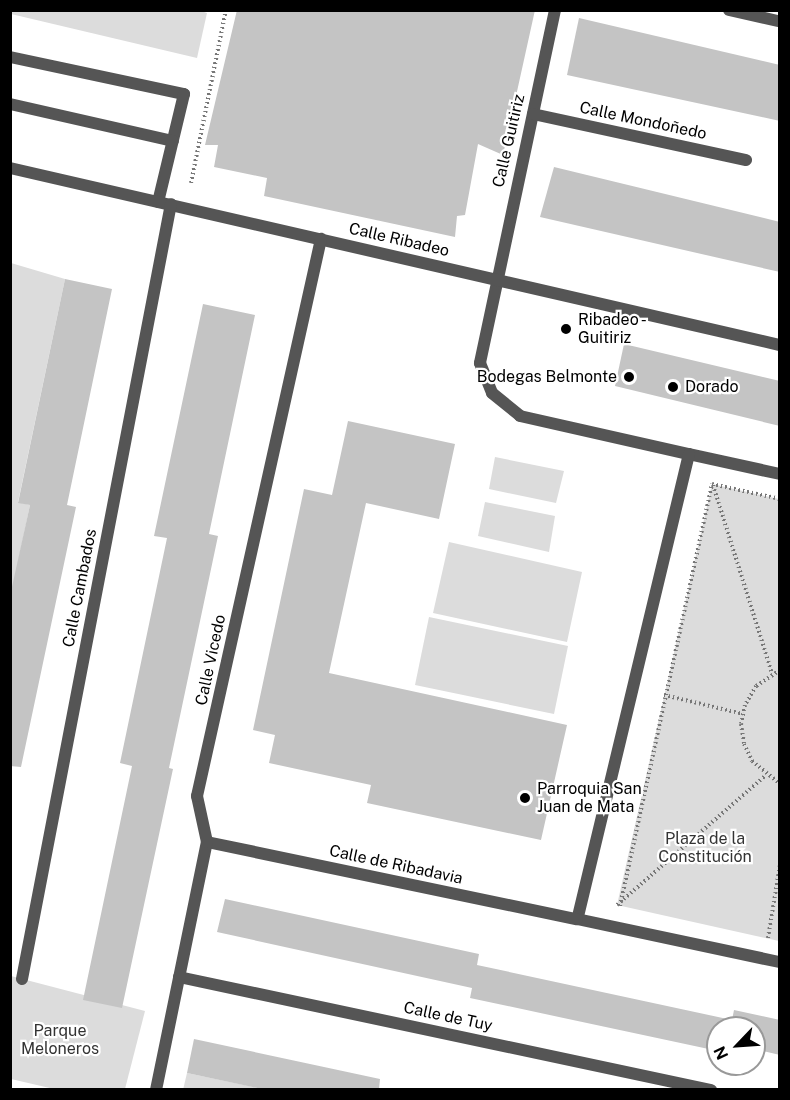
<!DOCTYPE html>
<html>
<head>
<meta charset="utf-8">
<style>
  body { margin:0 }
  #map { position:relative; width:790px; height:1100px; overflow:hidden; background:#fff; font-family:"Public Sans",sans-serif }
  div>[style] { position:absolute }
  .green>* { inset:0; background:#dcdcdc }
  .building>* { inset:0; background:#c4c4c4 }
  .path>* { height:4px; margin-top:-2px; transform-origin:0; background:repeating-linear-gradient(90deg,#777 0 1.5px,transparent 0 4.5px) }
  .lane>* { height:12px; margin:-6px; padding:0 6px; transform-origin:6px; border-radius:6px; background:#555 }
  .street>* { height:12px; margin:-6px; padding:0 6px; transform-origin:6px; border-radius:6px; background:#555 }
  .dots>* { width:16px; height:16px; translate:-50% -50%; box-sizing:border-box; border:3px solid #fff; border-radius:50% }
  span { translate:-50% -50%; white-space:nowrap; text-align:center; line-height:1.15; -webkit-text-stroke:4.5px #fff; paint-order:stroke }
  .street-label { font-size:16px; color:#000 }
  .poi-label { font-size:16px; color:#000 }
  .left { translate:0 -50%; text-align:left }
  .right { translate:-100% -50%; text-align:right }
  .park-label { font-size:16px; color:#333 }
  .frame { position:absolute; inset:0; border:12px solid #000; pointer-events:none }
  .north { position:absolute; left:706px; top:1016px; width:60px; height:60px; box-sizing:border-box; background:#fff; border:2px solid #999; border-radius:50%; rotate:245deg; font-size:16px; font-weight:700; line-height:24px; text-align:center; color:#000 }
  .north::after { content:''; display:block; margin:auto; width:21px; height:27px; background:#000; clip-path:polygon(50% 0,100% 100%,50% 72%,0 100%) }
</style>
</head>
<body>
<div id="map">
  <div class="green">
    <i style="clip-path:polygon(11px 10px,198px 10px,207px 13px,197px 58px,11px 14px)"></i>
    <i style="clip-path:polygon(11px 263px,65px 279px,18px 502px,30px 505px,11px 596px)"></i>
    <i style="clip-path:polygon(495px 457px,564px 471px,556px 503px,489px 489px)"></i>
    <i style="clip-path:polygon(712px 484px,779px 499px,779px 941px,617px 905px)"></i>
    <i style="clip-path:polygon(485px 502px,555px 516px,549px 552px,478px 536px)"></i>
    <i style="clip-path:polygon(449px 542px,582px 572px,567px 642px,433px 613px)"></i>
    <i style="clip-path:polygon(429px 617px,568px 646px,554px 714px,415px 685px)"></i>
    <i style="clip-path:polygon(11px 976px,145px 1011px,125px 1089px,54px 1089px,11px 1079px)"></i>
    <i style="clip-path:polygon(187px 1073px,263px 1089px,183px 1090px)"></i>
  </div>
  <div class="building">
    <i style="clip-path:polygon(237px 10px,535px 10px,503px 155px,478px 144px,465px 215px,457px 216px,455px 237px,264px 196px,267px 178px,214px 167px,218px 145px,205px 145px)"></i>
    <i style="clip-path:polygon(579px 18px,780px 65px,780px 121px,567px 75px)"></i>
    <i style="clip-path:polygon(554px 167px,780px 222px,780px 272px,540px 217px)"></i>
    <i style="clip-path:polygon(65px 279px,112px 289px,67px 505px,76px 507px,21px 767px,10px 766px,10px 596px,30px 505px,18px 503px)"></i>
    <i style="clip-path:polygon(203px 304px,255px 315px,209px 534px,218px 536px,169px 768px,173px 769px,122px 1008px,83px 1000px,132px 766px,120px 763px,167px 538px,154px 536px)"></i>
    <i style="clip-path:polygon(624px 344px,780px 381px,780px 426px,615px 386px)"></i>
    <i style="clip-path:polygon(348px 421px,455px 444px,439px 519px,366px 503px,329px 673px,567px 725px,541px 840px,367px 803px,371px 785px,269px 763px,275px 735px,253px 730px,304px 489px,332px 495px)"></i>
    <i style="clip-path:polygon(225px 899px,479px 954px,477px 965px,732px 1020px,734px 1010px,780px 1020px,780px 1055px,754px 1049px,754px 1028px,718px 1028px,718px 1051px,470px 998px,472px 988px,217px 932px)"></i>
    <i style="clip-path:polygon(194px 1039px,380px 1079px,379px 1089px,262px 1089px,187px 1073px)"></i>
  </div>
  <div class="path">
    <i style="left:191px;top:183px;width:177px;rotate:-78.6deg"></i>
    <i style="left:713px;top:485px;width:197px;rotate:72.6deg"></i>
    <i style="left:780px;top:670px;width:29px;rotate:146deg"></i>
    <i style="left:756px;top:686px;width:22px;rotate:120deg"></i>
    <i style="left:745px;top:705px;width:19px;rotate:102deg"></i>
    <i style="left:741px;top:724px;width:20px;rotate:81deg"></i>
    <i style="left:744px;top:744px;width:19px;rotate:65deg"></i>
    <i style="left:752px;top:761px;width:36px;rotate:39deg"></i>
    <i style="left:664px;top:695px;width:81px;rotate:13.5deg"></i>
    <i style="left:617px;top:905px;width:196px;rotate:-41.1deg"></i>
    <i style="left:620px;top:906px;width:432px;rotate:-77.7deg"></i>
    <i style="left:712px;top:484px;width:70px;rotate:12.4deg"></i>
    <i style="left:768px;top:938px;width:74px;rotate:-80.7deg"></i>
  </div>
  <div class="lane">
    <i style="left:10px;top:57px;width:178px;rotate:12deg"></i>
    <i style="left:184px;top:94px;width:111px;rotate:103.5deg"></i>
    <i style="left:10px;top:104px;width:167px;rotate:12.8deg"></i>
  </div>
  <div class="street">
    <i style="left:555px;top:10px;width:361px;rotate:102deg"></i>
    <i style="left:480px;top:363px;width:32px;rotate:68deg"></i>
    <i style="left:492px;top:393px;width:36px;rotate:39deg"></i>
    <i style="left:520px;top:416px;width:173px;rotate:12.7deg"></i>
    <i style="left:729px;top:10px;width:50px;rotate:12.7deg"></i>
    <i style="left:533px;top:114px;width:218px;rotate:12.2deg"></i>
    <i style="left:10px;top:168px;width:790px;rotate:12.95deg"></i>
    <i style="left:780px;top:474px;width:93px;rotate:-167.6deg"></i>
    <i style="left:689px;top:454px;width:478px;rotate:103.5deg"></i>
    <i style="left:577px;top:919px;width:208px;rotate:12deg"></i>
    <i style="left:207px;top:842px;width:378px;rotate:11.8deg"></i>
    <i style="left:179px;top:977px;width:544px;rotate:11.99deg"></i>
    <i style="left:22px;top:979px;width:789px;rotate:-79.12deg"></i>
    <i style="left:156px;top:1090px;width:253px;rotate:-78.4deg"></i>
    <i style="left:207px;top:842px;width:47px;rotate:-102.3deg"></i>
    <i style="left:197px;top:796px;width:571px;rotate:-77.45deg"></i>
  </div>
  <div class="dots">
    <i style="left:566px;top:329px;background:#000"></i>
    <i style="left:629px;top:377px;background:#000"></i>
    <i style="left:673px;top:387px;background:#000"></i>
    <i style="left:525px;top:798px;background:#000"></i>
  </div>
  <div class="street-label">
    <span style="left:643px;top:121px;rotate:12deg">Calle Mondoñedo</span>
    <span style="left:509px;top:141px;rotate:-77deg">Calle Guitiriz</span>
    <span style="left:399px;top:240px;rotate:13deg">Calle Ribadeo</span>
    <span style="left:80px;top:588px;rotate:-79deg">Calle Cambados</span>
    <span style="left:211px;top:660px;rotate:-78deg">Calle Vicedo</span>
    <span style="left:396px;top:865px;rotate:12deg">Calle de Ribadavia</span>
    <span style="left:448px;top:1017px;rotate:12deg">Calle de Tuy</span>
  </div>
  <div class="poi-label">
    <span class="left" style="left:578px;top:329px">Ribadeo -<br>Guitiriz</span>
    <span class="right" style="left:617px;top:377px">Bodegas Belmonte</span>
    <span class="left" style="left:685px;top:387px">Dorado</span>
    <span class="left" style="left:537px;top:798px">Parroquia San<br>Juan de Mata</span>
  </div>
  <div class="park-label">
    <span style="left:705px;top:848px">Plaza de la<br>Constitución</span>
    <span style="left:60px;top:1040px">Parque<br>Meloneros</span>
  </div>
  <div class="frame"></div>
  <div class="north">N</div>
</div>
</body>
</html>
